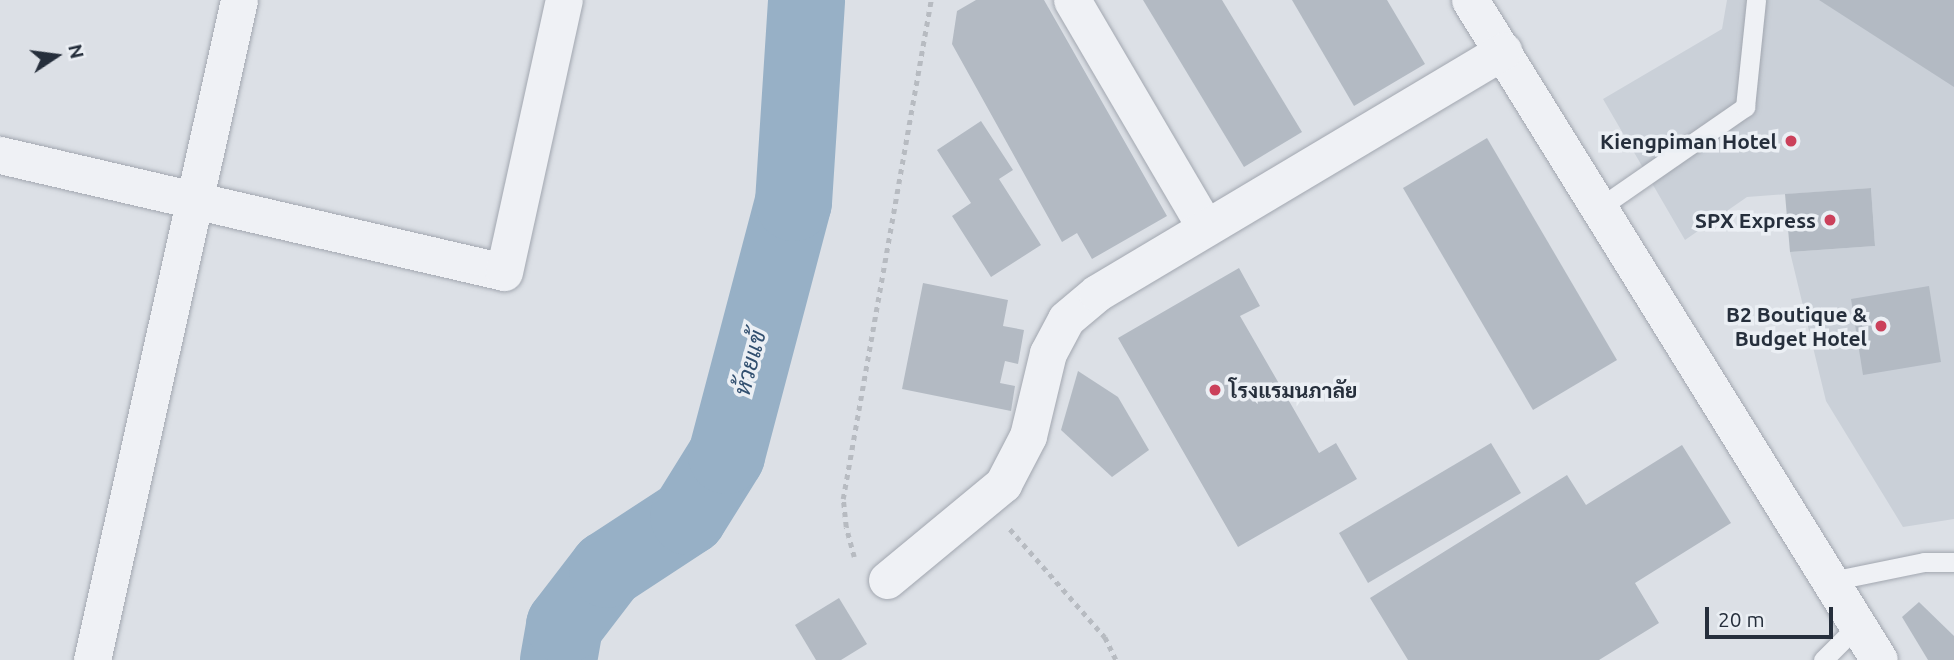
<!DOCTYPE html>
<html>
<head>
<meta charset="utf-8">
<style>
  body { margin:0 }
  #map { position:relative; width:1954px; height:660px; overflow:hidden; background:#dce0e6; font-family:Ubuntu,Sarabun,sans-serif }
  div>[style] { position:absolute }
  .built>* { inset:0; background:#cad0d8 }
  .river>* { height:77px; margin:-38.5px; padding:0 38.5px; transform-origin:38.5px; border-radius:38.5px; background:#97b0c6 }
  .building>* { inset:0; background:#b3bac3 }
  .path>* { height:4.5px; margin-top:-2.25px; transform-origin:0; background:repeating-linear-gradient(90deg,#b7bbc1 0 5px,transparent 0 10px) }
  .roads { filter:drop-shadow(0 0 2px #a2a7b0) drop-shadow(0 0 2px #a2a7b0) }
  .lane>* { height:19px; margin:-9.5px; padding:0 9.5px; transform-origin:9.5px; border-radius:9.5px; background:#eff1f5 }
  .street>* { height:37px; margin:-18.5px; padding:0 18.5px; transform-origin:18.5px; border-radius:18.5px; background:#eff1f5 }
  .dots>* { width:19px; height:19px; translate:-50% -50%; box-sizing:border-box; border:4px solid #ebeff4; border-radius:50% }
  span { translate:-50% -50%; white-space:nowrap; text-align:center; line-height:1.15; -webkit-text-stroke:7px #ebeff4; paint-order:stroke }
  .poi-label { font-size:21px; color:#262f3c; font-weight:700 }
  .right { translate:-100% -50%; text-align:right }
  .left { translate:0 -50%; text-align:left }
  .water-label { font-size:23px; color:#314f6f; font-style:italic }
  .north { position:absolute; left:21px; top:21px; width:70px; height:70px; -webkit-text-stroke:5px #ebeff4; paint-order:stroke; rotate:77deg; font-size:19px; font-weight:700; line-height:28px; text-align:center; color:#262f3c }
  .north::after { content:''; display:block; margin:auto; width:24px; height:32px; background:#262f3c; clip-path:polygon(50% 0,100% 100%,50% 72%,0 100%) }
  .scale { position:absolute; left:1705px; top:607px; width:128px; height:32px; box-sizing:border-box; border:4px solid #262f3c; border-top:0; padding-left:9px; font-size:21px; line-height:24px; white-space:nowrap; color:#262f3c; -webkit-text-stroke:5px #ebeff4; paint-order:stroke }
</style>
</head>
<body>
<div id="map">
  <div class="built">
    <i style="clip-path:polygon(1727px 0,1954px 0,1954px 519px,1903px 527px,1826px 401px,1790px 252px,1875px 246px,1871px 188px,1747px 197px,1685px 240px,1603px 99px,1722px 29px)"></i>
  </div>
  <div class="river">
    <i style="left:558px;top:660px;width:36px;rotate:-80deg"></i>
    <i style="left:564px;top:625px;width:71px;rotate:-52.5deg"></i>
    <i style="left:607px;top:569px;width:97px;rotate:-33.2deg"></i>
    <i style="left:688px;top:516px;width:72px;rotate:-58.1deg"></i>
    <i style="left:726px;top:455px;width:262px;rotate:-75.2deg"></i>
    <i style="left:793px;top:202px;width:202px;rotate:-86.3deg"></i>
  </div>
  <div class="building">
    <i style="clip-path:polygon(976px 0,1044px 0,1167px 216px,1092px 259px,1077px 233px,1062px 242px,952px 44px,957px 11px)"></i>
    <i style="clip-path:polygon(1143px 0,1222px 0,1302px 132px,1244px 167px)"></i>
    <i style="clip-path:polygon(1292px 0,1387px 0,1425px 64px,1354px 106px)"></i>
    <i style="clip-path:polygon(1819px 0,1954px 0,1954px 87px)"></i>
    <i style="clip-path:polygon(981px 121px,1013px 170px,999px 179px,1041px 245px,991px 277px,952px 216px,971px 203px,937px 150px)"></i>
    <i style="clip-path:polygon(1487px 138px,1617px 360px,1533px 410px,1403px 188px)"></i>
    <i style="clip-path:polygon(1871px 188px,1875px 246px,1790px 252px,1785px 194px)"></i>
    <i style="clip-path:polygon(1239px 268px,1260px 306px,1240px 316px,1319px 453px,1336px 443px,1357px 479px,1238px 547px,1118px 338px)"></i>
    <i style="clip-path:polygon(923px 283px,1008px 300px,1003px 326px,1024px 330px,1018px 364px,1005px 361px,1000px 383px,1015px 386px,1011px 411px,902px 389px)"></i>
    <i style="clip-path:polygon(1929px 286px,1941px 362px,1863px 375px,1851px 299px)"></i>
    <i style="clip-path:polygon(1078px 371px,1118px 397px,1149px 450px,1112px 477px,1061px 430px)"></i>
    <i style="clip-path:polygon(1491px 443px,1521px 493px,1368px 583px,1339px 533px)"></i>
    <i style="clip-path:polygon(1682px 445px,1731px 523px,1635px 583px,1659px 623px,1599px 660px,1408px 660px,1370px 598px,1567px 475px,1586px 505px)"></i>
    <i style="clip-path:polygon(839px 598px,867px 644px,841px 660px,816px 660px,795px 625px)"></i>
    <i style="clip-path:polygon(1919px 602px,1954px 636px,1954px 660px,1928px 660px,1902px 617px)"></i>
  </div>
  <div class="path">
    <i style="left:1010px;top:529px;width:144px;rotate:48.7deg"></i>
    <i style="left:1105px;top:637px;width:25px;rotate:64deg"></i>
    <i style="left:854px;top:557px;width:31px;rotate:-105deg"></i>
    <i style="left:846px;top:527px;width:28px;rotate:-96deg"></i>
    <i style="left:843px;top:499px;width:507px;rotate:-80deg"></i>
  </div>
  <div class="roads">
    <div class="lane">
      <i style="left:1599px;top:208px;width:178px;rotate:-34.7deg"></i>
      <i style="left:1745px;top:107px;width:108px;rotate:-84.1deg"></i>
      <i style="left:1831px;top:581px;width:95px;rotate:-11.5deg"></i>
      <i style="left:1924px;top:562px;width:30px"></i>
      <i style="left:1823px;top:660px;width:49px;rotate:-45deg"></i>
    </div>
    <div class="street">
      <i style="left:1072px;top:0;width:263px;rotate:59.6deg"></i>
      <i style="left:1470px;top:0;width:776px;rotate:58.21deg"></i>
      <i style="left:0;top:155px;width:517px;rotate:13.07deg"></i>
      <i style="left:504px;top:272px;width:279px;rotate:-77.6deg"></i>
      <i style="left:887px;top:580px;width:151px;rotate:-39.6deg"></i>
      <i style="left:1003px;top:484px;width:54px;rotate:-62.5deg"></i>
      <i style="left:1028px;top:436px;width:85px;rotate:-76.5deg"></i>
      <i style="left:1048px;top:353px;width:38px;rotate:-62deg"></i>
      <i style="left:1066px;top:319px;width:40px;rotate:-40deg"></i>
      <i style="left:1097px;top:293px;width:473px;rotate:-30.8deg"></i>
      <i style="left:92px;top:660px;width:676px;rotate:-77.44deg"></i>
    </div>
  </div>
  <div class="dots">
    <i style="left:1791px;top:141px;background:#cb415b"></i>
    <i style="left:1830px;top:220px;background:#cb415b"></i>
    <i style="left:1881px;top:326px;background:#cb415b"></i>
    <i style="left:1215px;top:390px;background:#cb415b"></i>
  </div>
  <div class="poi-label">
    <span class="right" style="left:1777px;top:141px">Kiengpiman Hotel</span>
    <span class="right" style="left:1816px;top:220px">SPX Express</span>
    <span class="right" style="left:1867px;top:326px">B2 Boutique &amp;<br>Budget Hotel</span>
    <span class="left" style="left:1229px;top:390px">โรงแรมนภาลัย</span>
  </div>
  <div class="water-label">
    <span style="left:750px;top:363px;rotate:-75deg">ห้วยแข้</span>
  </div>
  <div class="north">N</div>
  <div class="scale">20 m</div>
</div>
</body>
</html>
